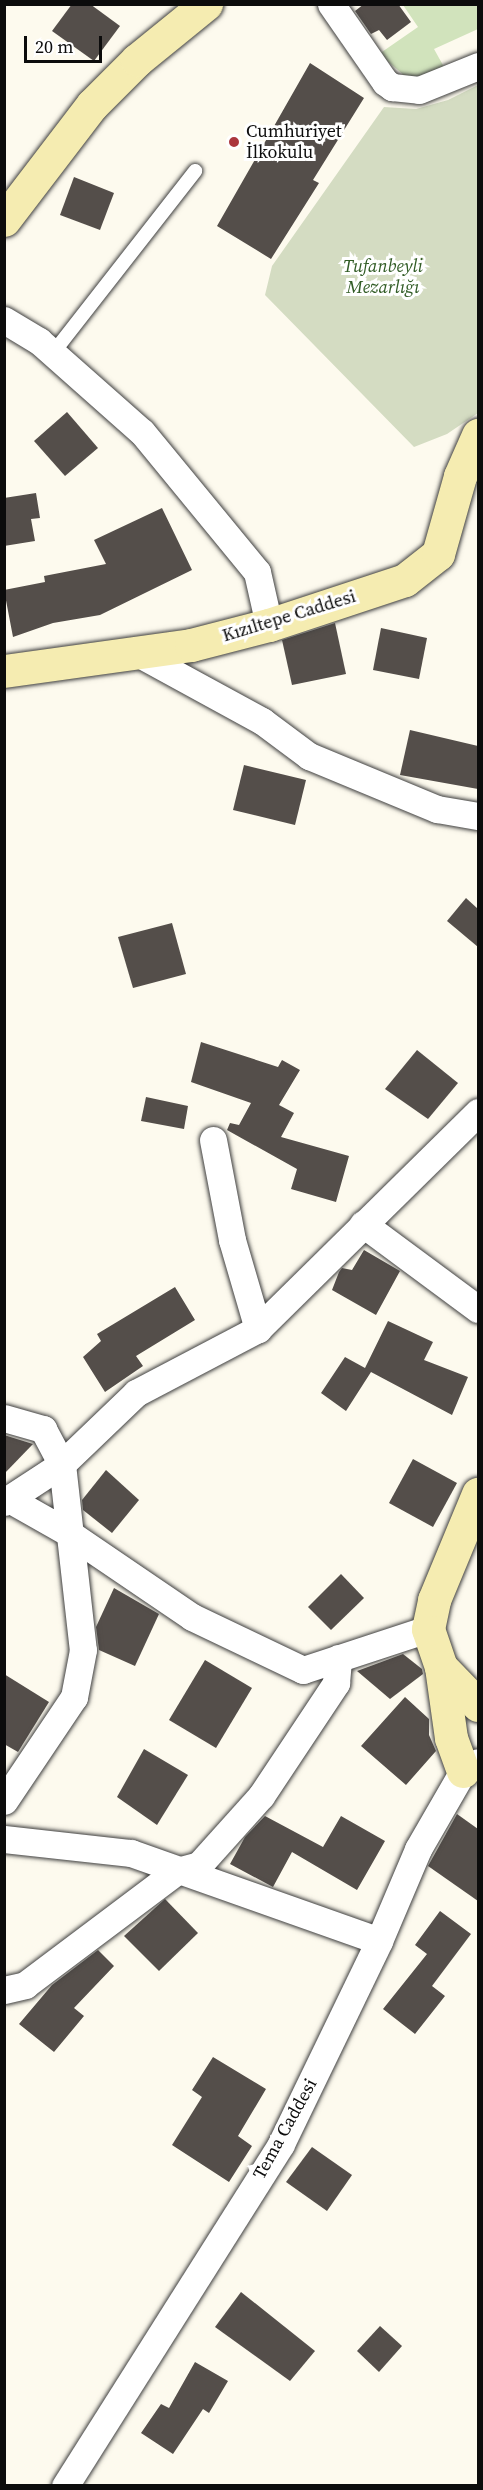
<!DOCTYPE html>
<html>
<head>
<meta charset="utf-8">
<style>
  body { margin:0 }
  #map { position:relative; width:483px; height:2490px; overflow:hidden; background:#fdfaee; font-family:"Source Serif 4",serif }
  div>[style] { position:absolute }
  .green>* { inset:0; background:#d1e3bc }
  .cemetery>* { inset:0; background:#d4dcc2 }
  .building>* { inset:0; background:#544e4a }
  .roads { filter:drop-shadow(0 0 2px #3f3f3f) drop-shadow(0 0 2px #3f3f3f) }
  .lane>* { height:14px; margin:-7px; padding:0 7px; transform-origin:7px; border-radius:7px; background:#fff }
  .street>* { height:27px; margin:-13.5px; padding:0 13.5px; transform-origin:13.5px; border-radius:13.5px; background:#fff }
  .secondary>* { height:33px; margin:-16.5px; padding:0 16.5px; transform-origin:16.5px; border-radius:16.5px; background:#f5ecb1 }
  .dots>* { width:16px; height:16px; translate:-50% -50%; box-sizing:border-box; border:3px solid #fff; border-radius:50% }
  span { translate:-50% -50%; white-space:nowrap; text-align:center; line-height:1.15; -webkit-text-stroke:6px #fff; paint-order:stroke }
  .poi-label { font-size:18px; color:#0c0c0c }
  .left { translate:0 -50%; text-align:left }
  .park-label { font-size:18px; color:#315c25; font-style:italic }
  .street-label { font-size:18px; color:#0c0c0c }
  .frame { position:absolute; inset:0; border:6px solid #0c0c0c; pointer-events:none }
  .scale { position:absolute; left:24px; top:36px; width:78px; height:27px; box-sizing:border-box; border:3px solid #0c0c0c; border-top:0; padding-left:8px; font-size:18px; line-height:21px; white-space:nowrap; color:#0c0c0c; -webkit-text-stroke:4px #fff; paint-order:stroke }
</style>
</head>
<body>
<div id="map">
  <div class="green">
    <i style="clip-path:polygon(403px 5px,478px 5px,478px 29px,434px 49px,444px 67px,413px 78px,405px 76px,379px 54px,418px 27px)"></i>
  </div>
  <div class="cemetery">
    <i style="clip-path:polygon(478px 85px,478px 413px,447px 434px,414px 447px,265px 295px,272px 266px,384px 107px,416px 109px,448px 100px)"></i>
  </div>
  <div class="building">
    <i style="clip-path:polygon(72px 4px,90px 4px,120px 26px,94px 61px,52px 31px)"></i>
    <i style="clip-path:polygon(364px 4px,398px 4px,411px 22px,387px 40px,379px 30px,371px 34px,355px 11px)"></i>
    <i style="clip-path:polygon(310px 63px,364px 98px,313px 180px,319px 183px,271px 259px,217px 226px)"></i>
    <i style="clip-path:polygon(74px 177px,114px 193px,100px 230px,60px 215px)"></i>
    <i style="clip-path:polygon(67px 412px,98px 448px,65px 476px,34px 441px)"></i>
    <i style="clip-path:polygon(36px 493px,40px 518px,31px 519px,35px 541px,4px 546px,4px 498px)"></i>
    <i style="clip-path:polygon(162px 508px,192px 570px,100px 615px,53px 623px,13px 637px,4px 590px,45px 582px,44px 576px,106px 564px,94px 540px)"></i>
    <i style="clip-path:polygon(335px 623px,346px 674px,292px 685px,282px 640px)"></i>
    <i style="clip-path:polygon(381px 628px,427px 638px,419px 679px,373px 670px)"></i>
    <i style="clip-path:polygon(410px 730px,478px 746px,478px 789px,400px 775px)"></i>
    <i style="clip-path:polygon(244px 765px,306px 780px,295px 825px,233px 810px)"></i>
    <i style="clip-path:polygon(466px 898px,478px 909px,478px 947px,447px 921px)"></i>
    <i style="clip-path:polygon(172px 923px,186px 974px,133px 988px,118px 937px)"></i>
    <i style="clip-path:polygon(201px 1042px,278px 1067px,282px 1060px,300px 1070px,279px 1105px,294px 1113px,281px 1137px,349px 1156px,336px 1202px,291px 1189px,297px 1169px,227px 1130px,230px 1123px,239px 1125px,251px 1103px,191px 1082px)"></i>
    <i style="clip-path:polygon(417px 1050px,458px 1083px,428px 1119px,385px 1089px)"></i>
    <i style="clip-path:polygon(146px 1097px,188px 1106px,184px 1129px,141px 1121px)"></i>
    <i style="clip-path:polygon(364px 1250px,400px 1271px,376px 1315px,332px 1290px,339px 1272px,342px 1268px,352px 1270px)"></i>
    <i style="clip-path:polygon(175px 1287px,195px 1320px,136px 1356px,143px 1366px,105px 1392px,83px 1357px,101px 1341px,97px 1334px)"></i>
    <i style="clip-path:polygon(388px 1321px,433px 1342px,424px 1360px,468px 1377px,452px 1415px,371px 1372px,346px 1411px,321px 1393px,345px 1357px,365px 1368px)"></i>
    <i style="clip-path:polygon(4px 1435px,33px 1444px,4px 1474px)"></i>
    <i style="clip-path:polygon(413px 1459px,457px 1483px,433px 1527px,389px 1503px)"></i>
    <i style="clip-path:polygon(106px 1470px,139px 1500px,112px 1533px,83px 1510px,82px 1500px)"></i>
    <i style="clip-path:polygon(341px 1574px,364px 1598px,331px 1630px,308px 1607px)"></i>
    <i style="clip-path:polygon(114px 1588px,159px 1614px,135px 1666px,99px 1650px,96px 1627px)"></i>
    <i style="clip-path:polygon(403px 1654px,422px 1669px,423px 1674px,390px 1699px,357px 1671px)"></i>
    <i style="clip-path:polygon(205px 1660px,252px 1688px,216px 1748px,169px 1720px)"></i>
    <i style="clip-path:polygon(4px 1674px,49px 1702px,18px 1752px,4px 1744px)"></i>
    <i style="clip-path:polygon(405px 1697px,429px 1719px,429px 1735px,436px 1751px,406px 1785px,361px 1746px)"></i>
    <i style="clip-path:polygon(144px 1749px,188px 1775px,157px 1825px,117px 1797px)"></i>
    <i style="clip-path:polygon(457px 1814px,478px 1829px,478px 1901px,428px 1866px)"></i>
    <i style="clip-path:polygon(265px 1816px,323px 1847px,341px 1816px,385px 1841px,357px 1890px,292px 1852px,273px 1887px,230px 1864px,245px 1837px)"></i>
    <i style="clip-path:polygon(165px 1899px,198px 1933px,159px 1971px,124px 1936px)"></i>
    <i style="clip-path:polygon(440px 1911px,471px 1934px,432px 1986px,445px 1996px,415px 2034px,383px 2009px,427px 1954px,415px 1945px)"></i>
    <i style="clip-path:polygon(98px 1950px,114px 1966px,74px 2008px,84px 2016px,54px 2052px,19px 2024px,52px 1985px)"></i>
    <i style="clip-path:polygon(213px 2057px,266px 2089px,238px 2136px,252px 2146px,229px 2182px,172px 2145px,202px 2097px,192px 2090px)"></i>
    <i style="clip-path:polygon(312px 2147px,352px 2175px,327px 2211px,286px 2182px)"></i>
    <i style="clip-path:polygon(241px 2292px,315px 2351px,290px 2381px,215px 2327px)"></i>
    <i style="clip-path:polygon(380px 2326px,402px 2346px,379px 2372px,357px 2351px)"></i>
    <i style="clip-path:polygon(195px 2362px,228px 2381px,209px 2413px,203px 2409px,173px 2454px,141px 2433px,161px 2404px,169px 2408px)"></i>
  </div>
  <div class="roads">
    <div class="lane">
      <i style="left:53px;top:353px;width:231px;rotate:-52deg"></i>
    </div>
    <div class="street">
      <i style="left:331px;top:4px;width:95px;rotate:55.3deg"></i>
      <i style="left:385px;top:82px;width:9px;rotate:36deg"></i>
      <i style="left:392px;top:87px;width:27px;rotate:6deg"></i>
      <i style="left:419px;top:90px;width:64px;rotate:-22.1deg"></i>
      <i style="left:4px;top:320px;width:41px;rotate:31deg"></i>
      <i style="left:39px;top:341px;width:137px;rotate:41.5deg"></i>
      <i style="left:142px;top:432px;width:181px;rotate:50.6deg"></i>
      <i style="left:257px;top:572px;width:54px;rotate:77.2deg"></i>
      <i style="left:141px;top:655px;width:138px;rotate:28.6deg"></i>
      <i style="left:262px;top:721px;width:59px;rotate:36.7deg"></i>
      <i style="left:309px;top:756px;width:139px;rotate:22.5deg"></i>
      <i style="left:437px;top:809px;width:42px;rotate:9.7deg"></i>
      <i style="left:213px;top:1140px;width:102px;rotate:79.2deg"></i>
      <i style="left:232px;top:1240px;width:93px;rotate:73.7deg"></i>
      <i style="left:363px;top:1224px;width:143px;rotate:36.5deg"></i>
      <i style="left:4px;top:1418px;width:41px;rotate:15.8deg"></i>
      <i style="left:43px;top:1429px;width:40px;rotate:62deg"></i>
      <i style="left:62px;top:1464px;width:187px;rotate:83.6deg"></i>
      <i style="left:83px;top:1650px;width:48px;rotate:100.8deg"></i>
      <i style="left:74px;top:1697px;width:125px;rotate:123.9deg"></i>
      <i style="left:9px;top:1499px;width:67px;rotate:29.6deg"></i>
      <i style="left:67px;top:1532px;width:151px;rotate:34.2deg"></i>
      <i style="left:192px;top:1617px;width:123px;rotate:25.5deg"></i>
      <i style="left:303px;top:1670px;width:132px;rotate:-18.2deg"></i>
      <i style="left:4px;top:1502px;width:69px;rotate:-33.2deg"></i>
      <i style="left:62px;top:1464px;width:103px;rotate:-43.8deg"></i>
      <i style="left:136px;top:1393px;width:138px;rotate:-27.7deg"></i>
      <i style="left:258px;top:1329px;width:309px;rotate:-44.6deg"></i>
      <i style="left:4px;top:1839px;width:128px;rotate:6.3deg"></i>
      <i style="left:131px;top:1853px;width:263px;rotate:19.5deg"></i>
      <i style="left:4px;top:1990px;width:22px;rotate:-13deg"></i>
      <i style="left:25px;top:1985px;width:190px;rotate:-36.9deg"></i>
      <i style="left:177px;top:1871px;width:23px;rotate:-15deg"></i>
      <i style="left:199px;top:1865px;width:93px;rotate:-48.1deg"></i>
      <i style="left:261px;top:1796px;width:136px;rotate:-56.4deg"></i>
      <i style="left:336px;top:1683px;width:25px;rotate:-85deg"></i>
      <i style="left:65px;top:2486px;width:404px;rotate:-57.7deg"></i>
      <i style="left:281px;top:2144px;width:225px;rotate:-64.2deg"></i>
      <i style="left:379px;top:1941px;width:100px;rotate:-67deg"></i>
      <i style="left:418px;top:1849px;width:90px;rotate:-60deg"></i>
      <i style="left:463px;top:1771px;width:17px;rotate:-31deg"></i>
    </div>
    <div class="secondary">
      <i style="left:4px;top:220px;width:145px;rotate:-52.6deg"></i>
      <i style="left:92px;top:105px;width:64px;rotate:-45deg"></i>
      <i style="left:137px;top:60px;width:89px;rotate:-39.1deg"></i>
      <i style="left:4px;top:671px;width:189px;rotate:-7.9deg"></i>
      <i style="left:191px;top:645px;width:81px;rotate:-14.4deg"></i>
      <i style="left:269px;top:625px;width:143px;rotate:-18.3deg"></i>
      <i style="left:405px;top:580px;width:42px;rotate:-38.2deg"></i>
      <i style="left:438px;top:554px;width:81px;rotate:-74.2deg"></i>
      <i style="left:460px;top:476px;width:45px;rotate:-66.3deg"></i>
      <i style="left:441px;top:1667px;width:40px;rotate:-108.9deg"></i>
      <i style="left:428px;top:1629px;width:30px;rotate:-78deg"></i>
      <i style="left:434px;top:1600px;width:115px;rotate:-67.5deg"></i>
      <i style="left:463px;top:1771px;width:35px;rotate:-110deg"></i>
      <i style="left:451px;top:1738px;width:72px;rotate:-98deg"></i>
      <i style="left:441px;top:1667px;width:53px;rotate:45.8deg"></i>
    </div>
  </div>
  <div class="dots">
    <i style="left:234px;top:142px;background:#ab363d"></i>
  </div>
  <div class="poi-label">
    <span class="left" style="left:246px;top:142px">Cumhuriyet<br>İlkokulu</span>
  </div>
  <div class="park-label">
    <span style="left:383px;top:277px">Tufanbeyli<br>Mezarlığı</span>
  </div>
  <div class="street-label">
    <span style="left:289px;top:616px;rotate:-17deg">Kızıltepe Caddesi</span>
    <span style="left:285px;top:2129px;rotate:-61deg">Tema Caddesi</span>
  </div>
  <div class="frame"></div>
  <div class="scale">20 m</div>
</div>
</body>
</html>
